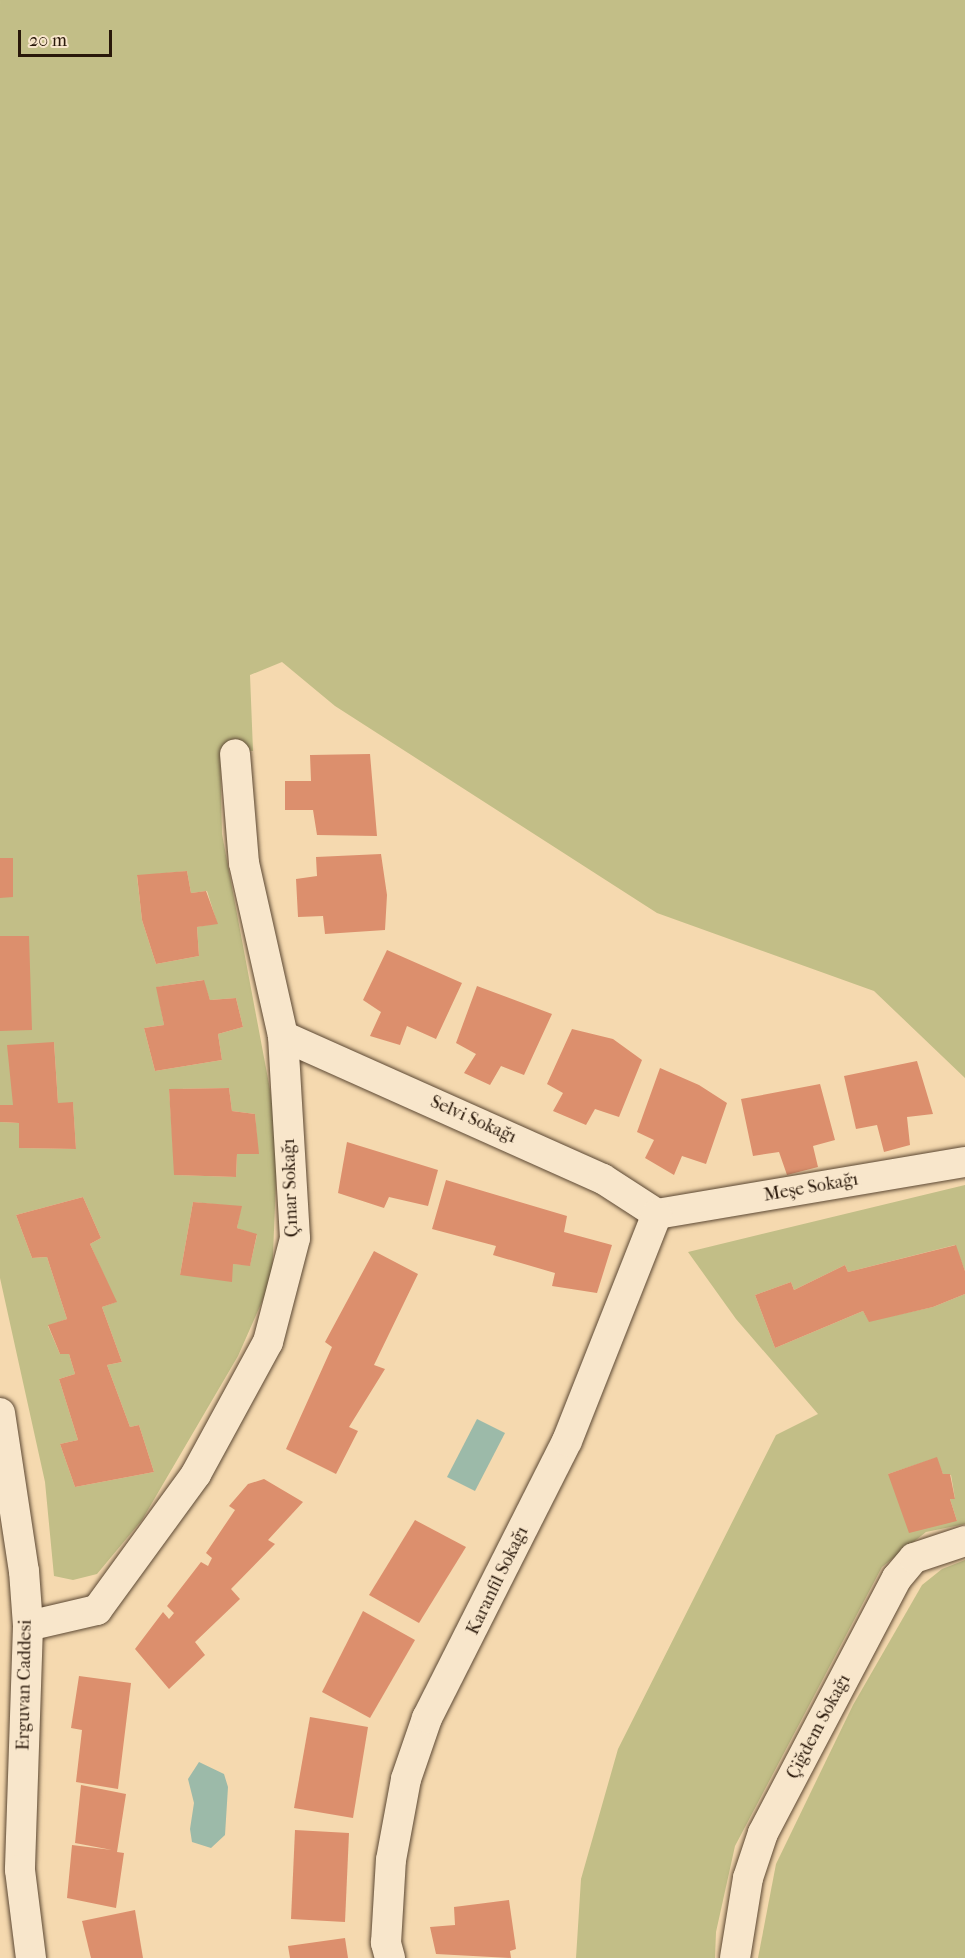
<!DOCTYPE html>
<html>
<head>
<meta charset="utf-8">
<style>
  body { margin:0 }
  #map { position:relative; width:965px; height:1958px; overflow:hidden; background:#f5d9af; font-family:"IM FELL French Canon",serif }
  div>[style] { position:absolute }
  .green>* { inset:0; background:#c2be87 }
  .water>* { inset:0; background:#9cbaa9 }
  .building>* { inset:0; background:#dc8f6d }
  .roads { filter:drop-shadow(0 0 2px #5c4833) drop-shadow(0 0 2px #5c4833) }
  .street>* { height:30px; margin:-15px; padding:0 15px; transform-origin:15px; border-radius:15px; background:#f8e6cb }
  span { translate:-50% -50%; white-space:nowrap; text-align:center; line-height:1.15; -webkit-text-stroke:4.5px #f8e6cb; paint-order:stroke }
  .street-label { font-size:18px; color:#29180a }
  .scale { position:absolute; left:18px; top:30px; width:94px; height:27px; box-sizing:border-box; border:3px solid #29180a; border-top:0; padding-left:8px; font-size:18px; line-height:21px; white-space:nowrap; color:#29180a; -webkit-text-stroke:4px #f8e6cb; paint-order:stroke }
</style>
</head>
<body>
<div id="map">
  <div class="green">
    <i style="clip-path:polygon(evenodd,0 0,965px 0,965px 1078px,874px 991px,657px 913px,335px 706px,282px 662px,250px 675px,253px 751px,220px 749px,222px 834px,278px 1132px,272px 1279px,238px 1356px,142px 1520px,97px 1574px,73px 1580px,54px 1576px,45px 1482px,0 1278px,0 1122px,19px 1123px,20px 1148px,76px 1149px,73px 1103px,58px 1103px,54px 1042px,13px 1105px,0 1105px,0 0,187px 871px,191px 893px,207px 891px,217px 923px,197px 927px,199px 956px,156px 964px,142px 920px,137px 876px,187px 871px,0 0,203px 980px,210px 1000px,236px 998px,243px 1027px,218px 1034px,222px 1060px,155px 1071px,144px 1028px,164px 1025px,157px 987px,203px 980px,0 0,229px 1088px,232px 1111px,255px 1114px,258px 1154px,237px 1154px,236px 1177px,175px 1175px,169px 1089px,229px 1088px,0 0,83px 1197px,101px 1238px,90px 1244px,116px 1302px,102px 1307px,122px 1362px,107px 1365px,130px 1427px,139px 1425px,154px 1472px,75px 1487px,60px 1444px,78px 1440px,59px 1379px,75px 1374px,69px 1354px,60px 1354px,48px 1326px,67px 1319px,47px 1257px,32px 1258px,16px 1215px,83px 1197px,0 0,193px 1202px,241px 1207px,237px 1228px,257px 1235px,250px 1265px,233px 1264px,180px 1275px,193px 1202px)"></i>
    <i style="clip-path:polygon(evenodd,965px 1185px,965px 1271px,955px 1245px,848px 1272px,845px 1265px,794px 1290px,791px 1282px,755px 1295px,775px 1348px,863px 1311px,869px 1321px,933px 1307px,965px 1294px,965px 1524px,926px 1532px,882px 1567px,735px 1846px,716px 1932px,715px 1958px,576px 1958px,581px 1879px,618px 1749px,776px 1435px,818px 1414px,736px 1319px,688px 1252px,965px 1185px,936px 1458px,943px 1474px,951px 1475px,955px 1499px,950px 1499px,957px 1521px,888px 1474px,936px 1458px)"></i>
    <i style="clip-path:polygon(965px 1560px,965px 1958px,758px 1958px,776px 1864px,853px 1705px,922px 1585px,942px 1569px)"></i>
  </div>
  <div class="water">
    <i style="clip-path:polygon(477px 1419px,505px 1433px,475px 1491px,447px 1477px)"></i>
    <i style="clip-path:polygon(199px 1762px,224px 1774px,228px 1787px,225px 1835px,211px 1848px,192px 1842px,190px 1829px,194px 1803px,188px 1779px)"></i>
  </div>
  <div class="building">
    <i style="clip-path:polygon(370px 754px,377px 836px,317px 835px,313px 810px,285px 810px,285px 781px,311px 781px,310px 755px)"></i>
    <i style="clip-path:polygon(381px 854px,387px 895px,385px 930px,325px 934px,323px 916px,298px 917px,296px 879px,317px 876px,316px 857px)"></i>
    <i style="clip-path:polygon(0 858px,13px 858px,13px 897px,0 898px)"></i>
    <i style="clip-path:polygon(187px 871px,191px 893px,206px 891px,218px 924px,197px 927px,199px 956px,156px 964px,142px 920px,137px 875px)"></i>
    <i style="clip-path:polygon(0 936px,29px 936px,32px 1030px,0 1031px)"></i>
    <i style="clip-path:polygon(387px 950px,462px 983px,436px 1039px,407px 1026px,400px 1045px,370px 1036px,381px 1012px,363px 1000px)"></i>
    <i style="clip-path:polygon(204px 980px,210px 1000px,236px 998px,243px 1027px,218px 1034px,222px 1060px,155px 1071px,144px 1028px,164px 1025px,156px 987px)"></i>
    <i style="clip-path:polygon(477px 986px,552px 1014px,524px 1075px,501px 1066px,490px 1085px,464px 1073px,476px 1054px,456px 1043px)"></i>
    <i style="clip-path:polygon(572px 1029px,613px 1039px,642px 1060px,619px 1117px,595px 1109px,586px 1125px,553px 1111px,563px 1093px,547px 1084px)"></i>
    <i style="clip-path:polygon(54px 1042px,58px 1103px,73px 1102px,76px 1149px,19px 1148px,19px 1123px,0 1122px,0 1105px,13px 1105px,7px 1045px)"></i>
    <i style="clip-path:polygon(917px 1061px,933px 1114px,907px 1117px,910px 1145px,884px 1152px,877px 1125px,856px 1129px,844px 1076px)"></i>
    <i style="clip-path:polygon(660px 1068px,699px 1085px,727px 1103px,706px 1164px,682px 1156px,674px 1175px,645px 1158px,654px 1140px,637px 1132px)"></i>
    <i style="clip-path:polygon(820px 1084px,835px 1140px,813px 1146px,818px 1167px,787px 1175px,779px 1152px,753px 1156px,741px 1099px)"></i>
    <i style="clip-path:polygon(229px 1088px,232px 1111px,255px 1114px,259px 1154px,237px 1154px,236px 1177px,174px 1175px,169px 1089px)"></i>
    <i style="clip-path:polygon(347px 1142px,438px 1170px,428px 1206px,389px 1197px,384px 1208px,338px 1193px)"></i>
    <i style="clip-path:polygon(446px 1180px,567px 1216px,564px 1232px,612px 1245px,597px 1293px,552px 1286px,555px 1273px,493px 1255px,496px 1246px,432px 1229px)"></i>
    <i style="clip-path:polygon(83px 1197px,101px 1238px,90px 1244px,117px 1302px,102px 1307px,122px 1362px,107px 1365px,130px 1427px,139px 1425px,154px 1472px,75px 1487px,60px 1444px,78px 1440px,59px 1379px,75px 1374px,69px 1354px,60px 1354px,48px 1325px,67px 1319px,47px 1257px,32px 1258px,16px 1215px)"></i>
    <i style="clip-path:polygon(193px 1202px,242px 1206px,237px 1228px,257px 1234px,250px 1266px,233px 1264px,232px 1282px,180px 1275px)"></i>
    <i style="clip-path:polygon(956px 1245px,965px 1271px,965px 1294px,933px 1307px,869px 1322px,863px 1311px,775px 1348px,755px 1295px,791px 1282px,794px 1290px,845px 1265px,848px 1272px)"></i>
    <i style="clip-path:polygon(374px 1251px,418px 1274px,374px 1365px,385px 1369px,349px 1427px,358px 1431px,336px 1474px,286px 1449px,332px 1347px,325px 1342px)"></i>
    <i style="clip-path:polygon(937px 1457px,943px 1474px,950px 1474px,955px 1499px,950px 1499px,957px 1521px,909px 1533px,888px 1474px)"></i>
    <i style="clip-path:polygon(264px 1479px,303px 1502px,268px 1540px,275px 1544px,231px 1589px,240px 1599px,195px 1642px,205px 1655px,169px 1689px,135px 1649px,163px 1612px,169px 1619px,174px 1613px,167px 1606px,201px 1562px,208px 1566px,212px 1558px,206px 1553px,235px 1510px,229px 1506px,248px 1484px)"></i>
    <i style="clip-path:polygon(415px 1520px,466px 1547px,419px 1623px,369px 1595px)"></i>
    <i style="clip-path:polygon(363px 1611px,415px 1640px,370px 1718px,322px 1692px)"></i>
    <i style="clip-path:polygon(79px 1676px,131px 1683px,118px 1789px,76px 1782px,82px 1730px,71px 1728px)"></i>
    <i style="clip-path:polygon(310px 1717px,368px 1727px,353px 1818px,294px 1808px)"></i>
    <i style="clip-path:polygon(81px 1785px,126px 1794px,117px 1852px,124px 1853px,116px 1908px,67px 1898px,72px 1845px,112px 1850px,75px 1843px)"></i>
    <i style="clip-path:polygon(295px 1830px,349px 1833px,345px 1922px,291px 1919px)"></i>
    <i style="clip-path:polygon(509px 1900px,516px 1949px,510px 1951px,511px 1958px,436px 1954px,430px 1927px,455px 1925px,454px 1907px)"></i>
    <i style="clip-path:polygon(135px 1910px,143px 1958px,91px 1958px,82px 1921px)"></i>
    <i style="clip-path:polygon(345px 1938px,348px 1958px,290px 1958px,288px 1946px)"></i>
  </div>
  <div class="roads">
    <div class="street">
      <i style="left:283px;top:1036px;width:350px;rotate:24.1deg"></i>
      <i style="left:603px;top:1179px;width:64px;rotate:32.9deg"></i>
      <i style="left:657px;top:1214px;width:312px;rotate:-9.6deg"></i>
      <i style="left:0;top:1413px;width:160px;rotate:81.4deg"></i>
      <i style="left:24px;top:1571px;width:55px;rotate:85.8deg"></i>
      <i style="left:28px;top:1626px;width:244px;rotate:91.9deg"></i>
      <i style="left:20px;top:1870px;width:89px;rotate:82.9deg"></i>
      <i style="left:28px;top:1626px;width:71px;rotate:-13.1deg"></i>
      <i style="left:97px;top:1610px;width:168px;rotate:-53.9deg"></i>
      <i style="left:196px;top:1474px;width:150px;rotate:-61.4deg"></i>
      <i style="left:268px;top:1342px;width:107px;rotate:-75.4deg"></i>
      <i style="left:295px;top:1238px;width:202px;rotate:-93.4deg"></i>
      <i style="left:283px;top:1036px;width:177px;rotate:-102.7deg"></i>
      <i style="left:244px;top:863px;width:109px;rotate:-94.7deg"></i>
      <i style="left:390px;top:1958px;width:16px;rotate:-105deg"></i>
      <i style="left:386px;top:1943px;width:83px;rotate:-86.6deg"></i>
      <i style="left:391px;top:1860px;width:82px;rotate:-79.5deg"></i>
      <i style="left:406px;top:1779px;width:65px;rotate:-71deg"></i>
      <i style="left:427px;top:1718px;width:310px;rotate:-63.2deg"></i>
      <i style="left:567px;top:1441px;width:244px;rotate:-68.4deg"></i>
      <i style="left:735px;top:1958px;width:81px;rotate:-80.8deg"></i>
      <i style="left:748px;top:1878px;width:47px;rotate:-71.6deg"></i>
      <i style="left:763px;top:1833px;width:288px;rotate:-62.3deg"></i>
      <i style="left:897px;top:1578px;width:26px;rotate:-50deg"></i>
      <i style="left:914px;top:1558px;width:54px;rotate:-18.4deg"></i>
    </div>
  </div>
  <div class="street-label">
    <span style="left:473px;top:1120px;rotate:24deg">Selvi Sokağı</span>
    <span style="left:291px;top:1188px;rotate:-92deg">Çınar Sokağı</span>
    <span style="left:811px;top:1188px;rotate:-10deg">Meşe Sokağı</span>
    <span style="left:498px;top:1581px;rotate:-64deg">Karanfil Sokağı</span>
    <span style="left:25px;top:1685px;rotate:-89deg">Erguvan Caddesi</span>
    <span style="left:819px;top:1727px;rotate:-62deg">Çiğdem Sokağı</span>
  </div>
  <div class="scale">20 m</div>
</div>
</body>
</html>
